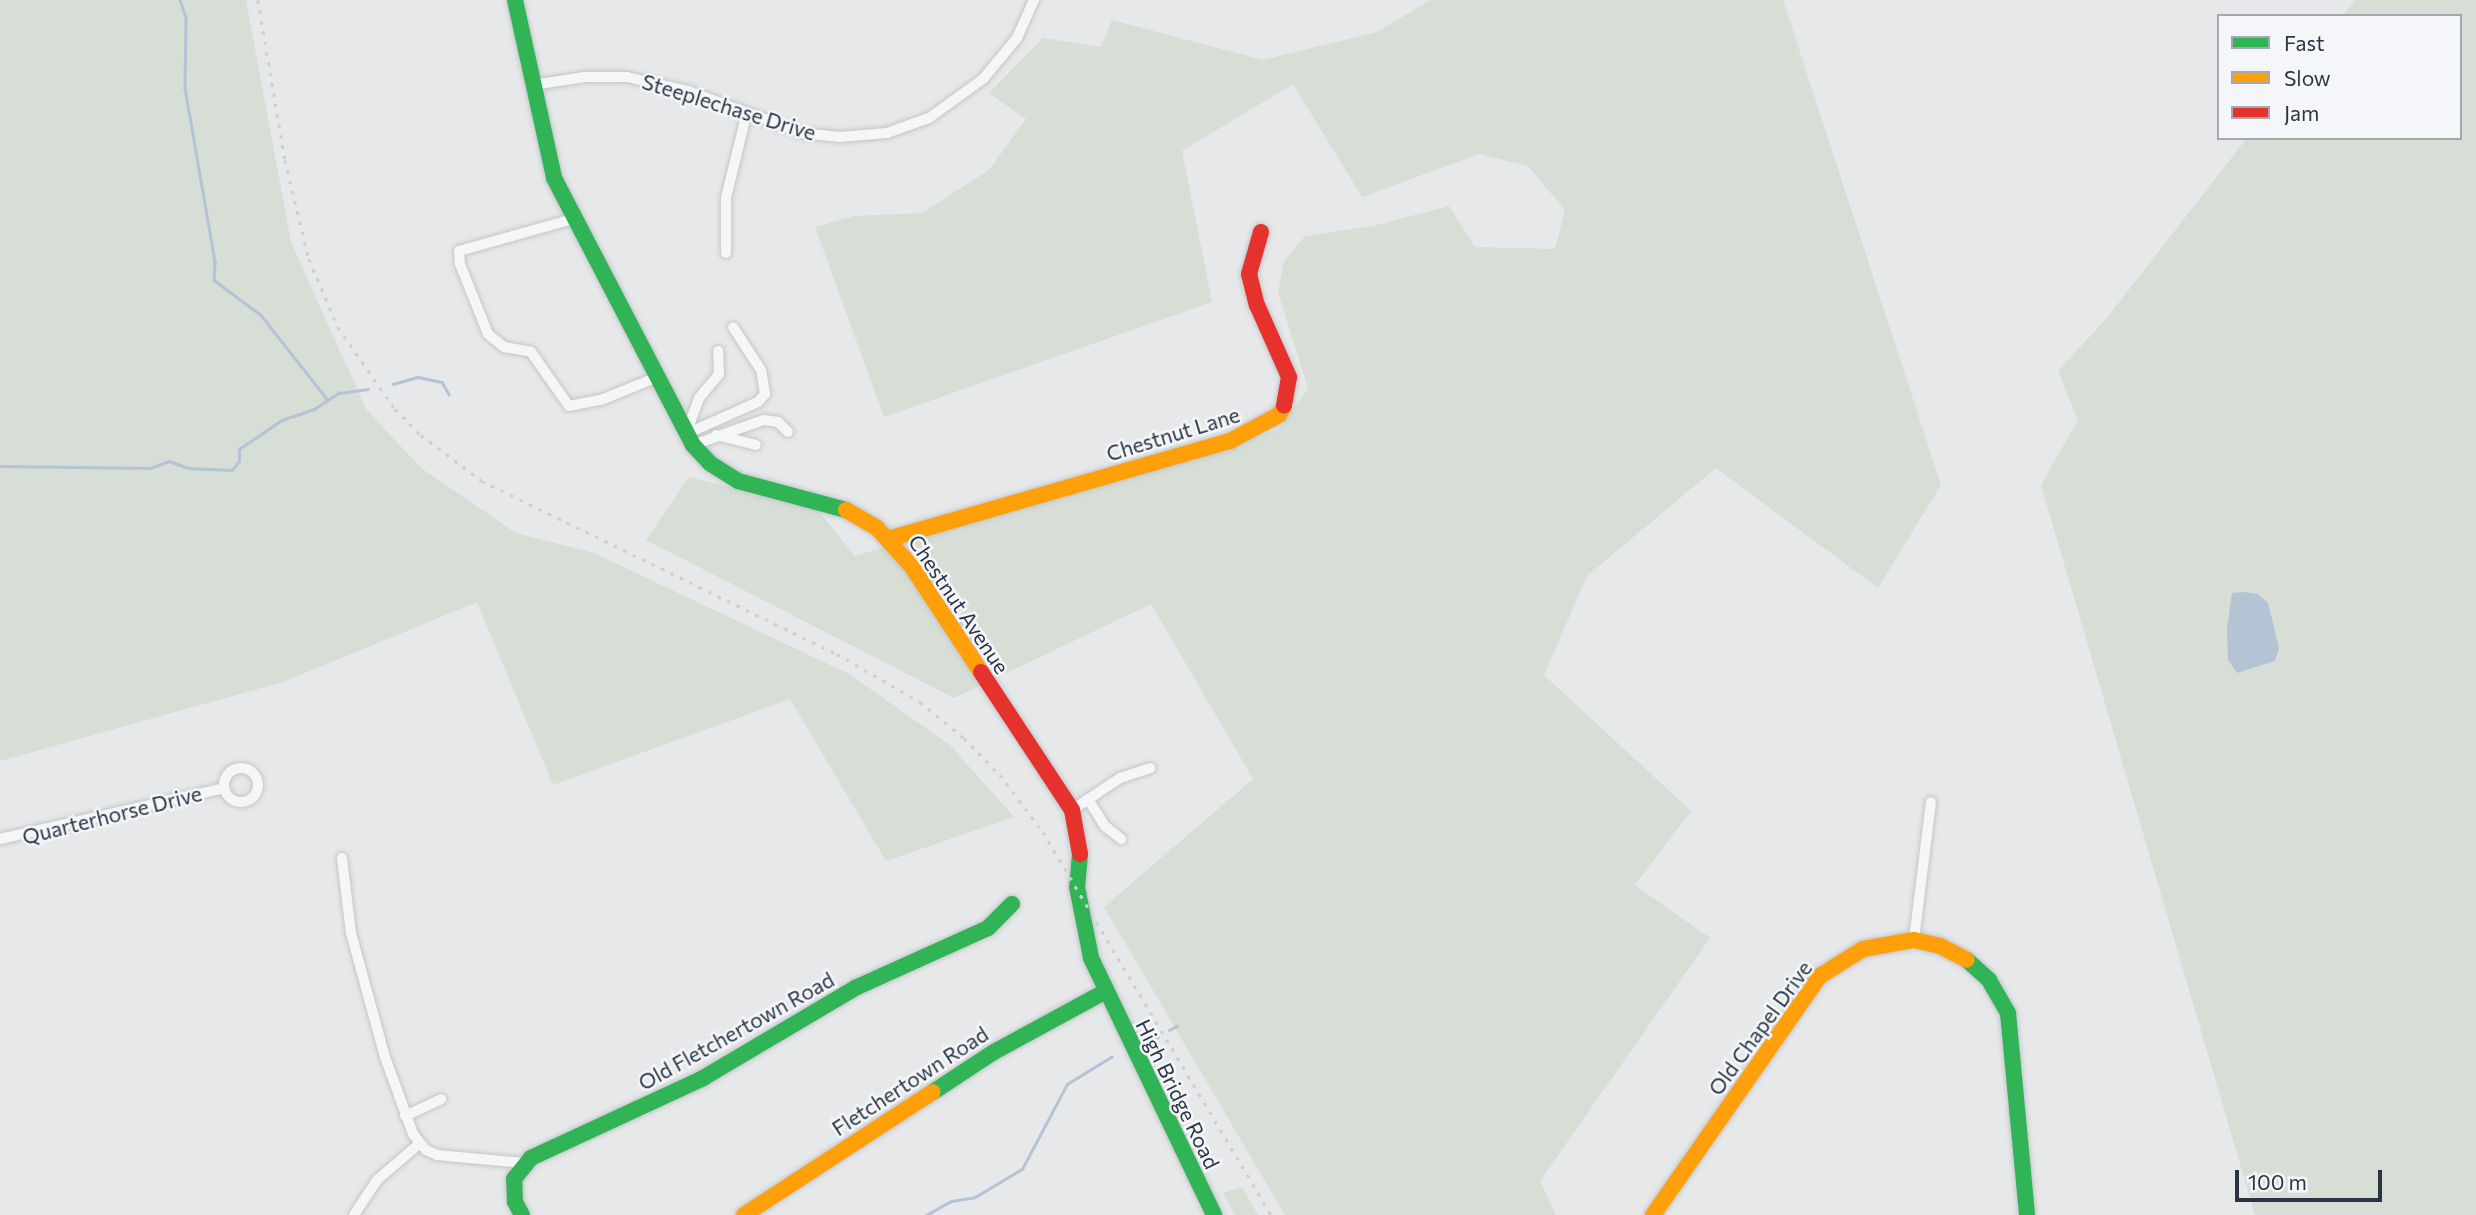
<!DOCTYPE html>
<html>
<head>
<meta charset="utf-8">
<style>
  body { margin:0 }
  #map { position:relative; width:2476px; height:1215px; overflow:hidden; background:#e6e8ea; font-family:Commissioner,sans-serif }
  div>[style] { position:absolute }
  .green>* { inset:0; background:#d6ded6 }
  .water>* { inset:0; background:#b4c4d5 }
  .stream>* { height:2.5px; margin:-1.25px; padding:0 1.25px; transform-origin:1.25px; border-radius:1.25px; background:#b4c4d5 }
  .roads { filter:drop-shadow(0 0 2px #c4c6c8) drop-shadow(0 0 2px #c4c6c8) }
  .street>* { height:10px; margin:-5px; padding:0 5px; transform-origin:5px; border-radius:5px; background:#f5f6f7 }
  .street>.ring { margin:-5px; padding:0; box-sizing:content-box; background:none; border:10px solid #f5f6f7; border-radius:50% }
  .fast>* { height:16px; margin:-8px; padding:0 8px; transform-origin:8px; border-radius:8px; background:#30b455 }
  .slow>* { height:16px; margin:-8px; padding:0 8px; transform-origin:8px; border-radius:8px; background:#ff9f0a }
  .jam>* { height:16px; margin:-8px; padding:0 8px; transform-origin:8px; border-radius:8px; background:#e5322d }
  .rail>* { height:2.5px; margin-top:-1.25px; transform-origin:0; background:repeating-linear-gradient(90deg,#cecfd2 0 3.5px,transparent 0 10.5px) }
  span { translate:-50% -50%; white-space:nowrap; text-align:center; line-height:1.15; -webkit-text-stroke:5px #f4f6f9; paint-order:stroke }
  .street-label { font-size:21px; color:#2b3445 }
  .legend { position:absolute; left:2217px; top:14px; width:245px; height:126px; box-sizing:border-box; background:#f4f6f9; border:2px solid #a4a8b1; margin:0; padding:9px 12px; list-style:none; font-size:21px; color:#2b3445 }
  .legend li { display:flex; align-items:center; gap:14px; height:35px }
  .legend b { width:35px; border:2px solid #a4a8b1 }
  .scale { position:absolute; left:2235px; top:1170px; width:147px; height:32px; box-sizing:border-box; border:4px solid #2b3445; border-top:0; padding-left:9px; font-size:21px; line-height:24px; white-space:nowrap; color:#2b3445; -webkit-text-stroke:5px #f4f6f9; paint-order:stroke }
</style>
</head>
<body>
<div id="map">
  <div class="green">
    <i style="clip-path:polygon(0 0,246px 0,291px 242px,366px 409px,421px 468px,516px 533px,594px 553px,849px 674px,950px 745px,1014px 817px,886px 861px,790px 699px,553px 785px,477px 602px,283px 682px,0 761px)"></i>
    <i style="clip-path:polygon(1430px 0,1783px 0,1941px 485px,1878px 588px,1716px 468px,1587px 576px,1544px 675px,1691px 811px,1635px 885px,1710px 938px,1540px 1181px,1556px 1215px,1285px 1215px,1104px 907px,1253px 779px,1151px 604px,954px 698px,646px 540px,689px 477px,817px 509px,855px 556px,1278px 430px,1308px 388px,1278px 292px,1284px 261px,1305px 236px,1373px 226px,1449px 206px,1475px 247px,1555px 249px,1565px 210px,1528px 166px,1479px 154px,1362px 197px,1293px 84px,1182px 151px,1212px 302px,884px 417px,815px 227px,854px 216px,922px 213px,989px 170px,1026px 119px,989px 93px,1043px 38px,1101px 47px,1112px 20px,1263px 60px,1377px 32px)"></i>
    <i style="clip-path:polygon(2355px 0,2476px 0,2476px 1215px,2255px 1215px,2041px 485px,2078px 420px,2058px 371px,2106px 319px,2247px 138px,2460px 138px,2460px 16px,2342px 16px)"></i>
    <i style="clip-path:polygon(1242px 1187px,1258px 1215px,1235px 1215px,1223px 1193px)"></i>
  </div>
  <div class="water">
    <i style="clip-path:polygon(2243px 592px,2258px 594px,2268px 603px,2279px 648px,2275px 661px,2237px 673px,2228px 660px,2227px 629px,2232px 593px)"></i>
  </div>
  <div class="stream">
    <i style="left:180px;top:0;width:18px;rotate:71deg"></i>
    <i style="left:186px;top:17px;width:71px;rotate:90.8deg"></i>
    <i style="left:185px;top:88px;width:177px;rotate:80.2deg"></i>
    <i style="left:215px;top:262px;width:18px;rotate:93deg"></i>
    <i style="left:214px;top:280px;width:59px;rotate:36.7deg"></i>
    <i style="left:261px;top:315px;width:107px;rotate:51.8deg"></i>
    <i style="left:393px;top:384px;width:26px;rotate:-16deg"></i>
    <i style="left:418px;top:377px;width:25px;rotate:12deg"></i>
    <i style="left:442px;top:382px;width:14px;rotate:60deg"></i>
    <i style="left:0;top:466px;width:150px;rotate:0.8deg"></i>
    <i style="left:150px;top:468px;width:20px;rotate:-20deg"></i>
    <i style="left:169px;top:461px;width:20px;rotate:20deg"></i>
    <i style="left:188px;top:468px;width:44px;rotate:2.6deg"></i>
    <i style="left:232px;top:470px;width:11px;rotate:-52deg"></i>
    <i style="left:239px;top:461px;width:12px;rotate:-90deg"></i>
    <i style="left:239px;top:449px;width:52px;rotate:-34deg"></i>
    <i style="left:282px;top:420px;width:34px;rotate:-19deg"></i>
    <i style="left:314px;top:409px;width:30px;rotate:-33deg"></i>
    <i style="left:339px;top:393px;width:29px;rotate:-8deg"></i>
    <i style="left:1169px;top:1030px;width:9px;rotate:-27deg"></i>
    <i style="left:1144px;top:1043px;width:15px;rotate:-23deg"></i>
    <i style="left:926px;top:1215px;width:29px;rotate:-29deg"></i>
    <i style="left:951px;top:1201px;width:24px;rotate:-9deg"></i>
    <i style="left:975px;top:1197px;width:55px;rotate:-30.8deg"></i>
    <i style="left:1022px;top:1169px;width:96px;rotate:-62.1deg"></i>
    <i style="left:1067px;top:1084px;width:52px;rotate:-31.5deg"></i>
  </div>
  <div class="roads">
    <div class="street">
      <i style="left:533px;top:85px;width:52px;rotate:-8.9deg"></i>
      <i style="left:584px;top:77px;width:43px"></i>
      <i style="left:627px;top:77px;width:63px;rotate:12.9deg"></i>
      <i style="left:688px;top:91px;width:121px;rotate:20.2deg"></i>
      <i style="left:802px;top:133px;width:38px;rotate:6deg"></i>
      <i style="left:840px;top:137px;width:47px;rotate:-4.9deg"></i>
      <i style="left:887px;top:133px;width:45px;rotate:-19.7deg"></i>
      <i style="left:929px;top:118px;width:67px;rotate:-35.8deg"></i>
      <i style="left:983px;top:79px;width:53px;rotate:-50.3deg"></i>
      <i style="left:1017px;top:38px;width:42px;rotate:-65.9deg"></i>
      <i style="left:573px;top:219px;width:118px;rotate:164.3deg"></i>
      <i style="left:459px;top:251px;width:13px;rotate:86deg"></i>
      <i style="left:460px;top:264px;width:75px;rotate:68.2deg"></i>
      <i style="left:488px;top:334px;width:21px;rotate:39deg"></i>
      <i style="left:504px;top:347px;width:27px;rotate:10deg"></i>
      <i style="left:531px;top:352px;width:66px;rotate:54.9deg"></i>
      <i style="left:569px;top:406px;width:33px;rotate:-11deg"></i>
      <i style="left:601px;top:400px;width:58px;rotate:-22.2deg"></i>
      <i style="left:726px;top:253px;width:55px;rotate:-90deg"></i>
      <i style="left:726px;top:198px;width:84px;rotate:-76.3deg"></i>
      <i style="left:686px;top:434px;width:79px;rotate:-24deg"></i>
      <i style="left:758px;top:402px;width:11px;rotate:-49deg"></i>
      <i style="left:765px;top:394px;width:24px;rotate:-99deg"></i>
      <i style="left:761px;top:370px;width:51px;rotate:-123.1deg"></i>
      <i style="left:686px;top:434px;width:38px;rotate:-70deg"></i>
      <i style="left:699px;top:398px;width:31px;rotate:-50deg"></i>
      <i style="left:719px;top:374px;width:23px;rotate:-92deg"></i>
      <i style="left:716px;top:435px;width:41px;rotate:14deg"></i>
      <i style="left:693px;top:445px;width:75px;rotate:-19.4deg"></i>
      <i style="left:764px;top:420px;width:14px;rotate:8deg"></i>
      <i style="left:778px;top:422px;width:14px;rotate:45deg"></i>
      <i class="ring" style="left:224px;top:768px;width:24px;height:24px"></i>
      <i style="left:1088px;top:799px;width:32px;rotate:58deg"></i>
      <i style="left:1105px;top:826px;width:21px;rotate:39deg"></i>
      <i style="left:1072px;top:810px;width:58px;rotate:-33.7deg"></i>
      <i style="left:1120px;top:778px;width:32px;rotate:-18deg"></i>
      <i style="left:0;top:839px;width:230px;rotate:-12.8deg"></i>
      <i style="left:342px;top:858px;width:76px;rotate:83.2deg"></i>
      <i style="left:351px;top:933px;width:129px;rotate:74.7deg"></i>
      <i style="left:385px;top:1057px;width:82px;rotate:70deg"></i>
      <i style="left:413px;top:1134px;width:21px;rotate:51deg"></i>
      <i style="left:426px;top:1150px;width:12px;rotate:24deg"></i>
      <i style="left:437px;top:1155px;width:87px;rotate:5.3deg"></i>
      <i style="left:1914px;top:940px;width:139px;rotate:-83deg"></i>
      <i style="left:405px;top:1116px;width:40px;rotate:-25deg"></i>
      <i style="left:354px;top:1215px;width:42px;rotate:-56.7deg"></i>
      <i style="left:377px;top:1180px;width:55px;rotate:-40.6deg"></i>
    </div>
    <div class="fast">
      <i style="left:515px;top:0;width:182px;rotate:77.6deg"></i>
      <i style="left:554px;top:178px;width:301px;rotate:62.5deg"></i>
      <i style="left:693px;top:445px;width:26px;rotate:47deg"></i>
      <i style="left:711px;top:464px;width:32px;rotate:32deg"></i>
      <i style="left:738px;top:481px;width:112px;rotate:15deg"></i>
      <i style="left:1080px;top:854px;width:33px;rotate:95deg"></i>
      <i style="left:1077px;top:887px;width:72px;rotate:78.8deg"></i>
      <i style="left:1091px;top:958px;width:285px;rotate:64.4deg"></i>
      <i style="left:1967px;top:960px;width:30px;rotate:42deg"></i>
      <i style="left:1989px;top:980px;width:38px;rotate:60deg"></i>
      <i style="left:2008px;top:1013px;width:203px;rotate:84.6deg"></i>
      <i style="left:933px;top:1092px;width:73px;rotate:-33.3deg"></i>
      <i style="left:994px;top:1052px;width:125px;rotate:-28.6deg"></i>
      <i style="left:522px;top:1215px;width:15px;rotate:-118deg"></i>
      <i style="left:515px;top:1202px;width:23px;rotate:-92deg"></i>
      <i style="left:514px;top:1179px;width:27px;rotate:-51deg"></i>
      <i style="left:531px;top:1158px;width:190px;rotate:-24.9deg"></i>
      <i style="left:703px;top:1078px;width:177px;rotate:-30.6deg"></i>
      <i style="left:855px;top:988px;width:146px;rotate:-24.3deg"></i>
      <i style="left:988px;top:928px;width:34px;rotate:-45deg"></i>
    </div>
    <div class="slow">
      <i style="left:846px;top:510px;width:36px;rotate:30deg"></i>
      <i style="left:877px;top:528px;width:52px;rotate:48.1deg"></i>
      <i style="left:912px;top:567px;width:126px;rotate:56.7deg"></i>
      <i style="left:888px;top:539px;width:356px;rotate:-16deg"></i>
      <i style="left:1230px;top:441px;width:55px;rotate:-28deg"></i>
      <i style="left:1279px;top:415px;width:10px;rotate:-61deg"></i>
      <i style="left:744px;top:1215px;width:225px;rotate:-33.1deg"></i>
      <i style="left:1653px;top:1215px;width:292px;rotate:-55.1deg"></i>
      <i style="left:1820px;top:976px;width:51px;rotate:-32.1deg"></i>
      <i style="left:1863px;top:949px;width:52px;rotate:-10deg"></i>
      <i style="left:1914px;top:940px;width:27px;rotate:13deg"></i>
      <i style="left:1940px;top:946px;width:30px;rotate:27deg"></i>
    </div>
    <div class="jam">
      <i style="left:1261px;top:232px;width:44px;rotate:105.9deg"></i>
      <i style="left:1249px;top:274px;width:32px;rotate:76deg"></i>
      <i style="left:1257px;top:305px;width:79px;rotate:66deg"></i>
      <i style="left:1289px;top:377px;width:29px;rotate:100deg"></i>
      <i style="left:981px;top:672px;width:165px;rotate:56.6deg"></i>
      <i style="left:1072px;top:810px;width:45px;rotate:79.7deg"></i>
    </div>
  </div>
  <div class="rail">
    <i style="left:258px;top:0;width:162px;rotate:80.4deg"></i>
    <i style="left:285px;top:160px;width:102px;rotate:76.4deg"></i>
    <i style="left:309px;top:259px;width:74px;rotate:66.9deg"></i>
    <i style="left:338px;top:327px;width:100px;rotate:55.2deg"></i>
    <i style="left:395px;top:409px;width:37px;rotate:45deg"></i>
    <i style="left:421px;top:435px;width:76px;rotate:37deg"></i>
    <i style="left:482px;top:481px;width:395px;rotate:26deg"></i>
    <i style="left:837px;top:654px;width:96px;rotate:30deg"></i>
    <i style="left:920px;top:702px;width:57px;rotate:39.3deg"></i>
    <i style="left:964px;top:738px;width:52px;rotate:45.8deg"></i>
    <i style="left:1000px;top:775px;width:71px;rotate:53deg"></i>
    <i style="left:1043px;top:832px;width:446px;rotate:59.2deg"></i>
  </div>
  <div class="street-label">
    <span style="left:729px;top:107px;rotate:17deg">Steeplechase Drive</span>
    <span style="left:1173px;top:434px;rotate:-17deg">Chestnut Lane</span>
    <span style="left:959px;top:604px;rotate:56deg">Chestnut Avenue</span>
    <span style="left:112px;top:815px;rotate:-14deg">Quarterhorse Drive</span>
    <span style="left:1760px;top:1028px;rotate:-54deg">Old Chapel Drive</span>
    <span style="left:736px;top:1031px;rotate:-29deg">Old Fletchertown Road</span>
    <span style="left:910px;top:1081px;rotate:-33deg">Fletchertown Road</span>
    <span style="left:1178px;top:1094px;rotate:64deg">High Bridge Road</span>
  </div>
  <ul class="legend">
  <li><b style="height:9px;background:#30b455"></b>Fast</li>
  <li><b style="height:9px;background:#ff9f0a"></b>Slow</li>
  <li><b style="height:9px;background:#e5322d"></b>Jam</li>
  </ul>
  <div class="scale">100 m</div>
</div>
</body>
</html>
